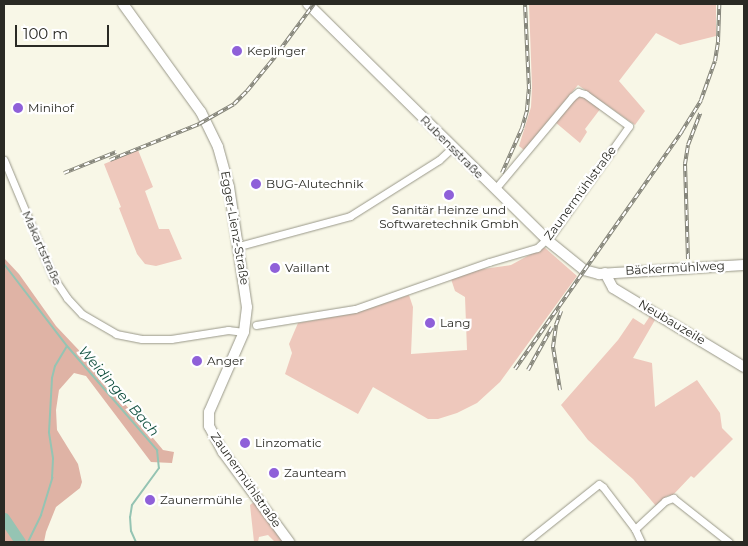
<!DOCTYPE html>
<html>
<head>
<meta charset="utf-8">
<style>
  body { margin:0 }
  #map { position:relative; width:748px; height:546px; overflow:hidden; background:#f8f7e7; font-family:Montserrat,sans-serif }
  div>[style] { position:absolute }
  .green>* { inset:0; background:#eec8bc }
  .forest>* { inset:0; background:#dfb3a5 }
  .stream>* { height:2px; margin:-1px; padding:0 1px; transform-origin:1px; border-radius:1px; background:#95c4b3 }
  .river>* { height:11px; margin:-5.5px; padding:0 5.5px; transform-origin:5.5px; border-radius:5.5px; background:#95c4b3 }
  .roads { filter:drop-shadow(0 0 1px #999889) drop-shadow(0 0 1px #999889) }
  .street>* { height:7px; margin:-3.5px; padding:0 3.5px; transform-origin:3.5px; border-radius:3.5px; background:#fff }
  .secondary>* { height:10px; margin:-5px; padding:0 5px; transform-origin:5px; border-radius:5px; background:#fff }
  .rail>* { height:4px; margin-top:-2px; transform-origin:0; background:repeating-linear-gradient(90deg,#fff 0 5.5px,#85857a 0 11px); box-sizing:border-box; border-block:1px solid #85857a }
  .dots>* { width:14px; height:14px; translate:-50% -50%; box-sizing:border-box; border:2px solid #fff; border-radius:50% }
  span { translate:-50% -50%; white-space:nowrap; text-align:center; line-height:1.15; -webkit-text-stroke:4.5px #fff; paint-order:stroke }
  .poi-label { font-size:12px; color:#2a2a24 }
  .left { translate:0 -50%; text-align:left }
  .street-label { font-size:12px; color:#2a2a24 }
  .water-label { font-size:14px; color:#11503f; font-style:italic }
  .frame { position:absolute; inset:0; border:5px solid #2a2a24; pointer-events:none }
  .scale { position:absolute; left:15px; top:25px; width:94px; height:22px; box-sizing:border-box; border:2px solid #2a2a24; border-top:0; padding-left:6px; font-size:15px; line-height:18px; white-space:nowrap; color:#2a2a24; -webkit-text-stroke:4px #fff; paint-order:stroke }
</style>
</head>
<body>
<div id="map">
  <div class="green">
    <i style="clip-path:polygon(529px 4px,716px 4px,716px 36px,680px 45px,656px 33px,619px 81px,645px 111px,635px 125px,578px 85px,524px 150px,519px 146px,531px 107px,532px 87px)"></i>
    <i style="clip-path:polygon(581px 96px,601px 108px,585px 129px,587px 132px,580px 143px,555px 122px,573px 100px)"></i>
    <i style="clip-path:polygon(138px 150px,153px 187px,145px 191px,159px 229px,169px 229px,182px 259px,156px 266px,145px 264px,137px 254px,119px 208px,121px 207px,104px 164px)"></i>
    <i style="clip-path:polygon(544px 247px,577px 276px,500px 382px,477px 403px,457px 413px,438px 419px,428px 419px,373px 387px,358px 414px,285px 374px,292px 353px,289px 344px,298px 323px,355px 313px,409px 295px,413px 307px,411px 354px,467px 350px,465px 297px,455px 291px,451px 279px,476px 270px,511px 265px)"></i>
    <i style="clip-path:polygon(650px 316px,655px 320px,633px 358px,652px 363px,655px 407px,697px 380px,720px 413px,722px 428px,733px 439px,694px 478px,691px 476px,673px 495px,667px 496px,656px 506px,633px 479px,588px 440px,561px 405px,618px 340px,633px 318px,644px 325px)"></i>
    <i style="clip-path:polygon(255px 501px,285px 542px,275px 542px,268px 535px,259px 537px,258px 542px,254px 542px,250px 505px)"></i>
  </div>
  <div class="forest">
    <i style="clip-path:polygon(4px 258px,19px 274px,56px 326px,91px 363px,163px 450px,174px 452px,172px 463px,151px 462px,86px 376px,74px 373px,59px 390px,56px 410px,57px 430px,78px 464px,82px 482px,80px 488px,56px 507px,46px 532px,44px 542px,4px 541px)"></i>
  </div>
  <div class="stream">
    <i style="left:4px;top:264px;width:103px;rotate:52.5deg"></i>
    <i style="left:67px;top:346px;width:138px;rotate:49.1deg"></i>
    <i style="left:157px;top:450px;width:18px;rotate:84deg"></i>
    <i style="left:159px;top:468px;width:46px;rotate:126.1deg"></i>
    <i style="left:132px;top:505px;width:12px;rotate:99deg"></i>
    <i style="left:130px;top:517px;width:14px;rotate:86deg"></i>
    <i style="left:131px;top:531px;width:12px;rotate:66deg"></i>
    <i style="left:28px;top:542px;width:30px;rotate:-64deg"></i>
    <i style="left:41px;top:515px;width:39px;rotate:-73deg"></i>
    <i style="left:52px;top:478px;width:20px;rotate:-87deg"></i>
    <i style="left:53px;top:458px;width:26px;rotate:-99deg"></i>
    <i style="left:49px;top:432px;width:54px;rotate:-86.8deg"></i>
    <i style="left:52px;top:378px;width:12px;rotate:-76deg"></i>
    <i style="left:55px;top:366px;width:23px;rotate:-59deg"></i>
  </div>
  <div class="river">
    <i style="left:4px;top:518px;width:29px;rotate:56deg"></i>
  </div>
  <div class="roads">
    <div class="street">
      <i style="left:4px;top:160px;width:127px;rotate:67.3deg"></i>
      <i style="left:53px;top:277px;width:25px;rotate:56deg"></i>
      <i style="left:67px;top:298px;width:22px;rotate:47deg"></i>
      <i style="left:82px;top:314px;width:39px;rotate:30deg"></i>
      <i style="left:116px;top:334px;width:26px;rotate:11deg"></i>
      <i style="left:142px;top:339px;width:29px"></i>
      <i style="left:171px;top:339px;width:58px;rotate:-9deg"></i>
      <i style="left:228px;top:330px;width:16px;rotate:7deg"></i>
      <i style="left:239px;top:246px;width:115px;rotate:-15.1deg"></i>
      <i style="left:350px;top:216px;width:105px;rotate:-32.2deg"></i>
      <i style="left:439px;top:160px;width:19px;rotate:-43deg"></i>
      <i style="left:256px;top:325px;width:100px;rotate:-9.2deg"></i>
      <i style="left:355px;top:309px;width:142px;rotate:-19.3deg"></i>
      <i style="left:489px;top:262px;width:50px;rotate:-16.3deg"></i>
      <i style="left:537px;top:248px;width:22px;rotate:-43deg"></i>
      <i style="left:553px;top:233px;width:131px;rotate:-54.6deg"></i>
      <i style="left:629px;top:126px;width:54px;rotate:-144deg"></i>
      <i style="left:585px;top:94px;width:7px;rotate:-164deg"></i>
      <i style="left:578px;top:92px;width:8px;rotate:140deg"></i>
      <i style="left:572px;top:97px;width:120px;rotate:129.9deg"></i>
      <i style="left:635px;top:529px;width:41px;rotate:-43deg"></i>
      <i style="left:665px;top:501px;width:9px;rotate:-21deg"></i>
      <i style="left:673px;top:498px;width:71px;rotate:38.2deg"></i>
      <i style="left:526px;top:542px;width:93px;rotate:-38.5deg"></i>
      <i style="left:599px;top:484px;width:5px;rotate:37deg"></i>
      <i style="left:603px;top:487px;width:53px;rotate:52.7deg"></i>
      <i style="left:635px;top:529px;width:14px;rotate:65deg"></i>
    </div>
    <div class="secondary">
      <i style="left:123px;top:4px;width:133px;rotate:54.2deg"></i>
      <i style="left:201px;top:112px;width:39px;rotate:64deg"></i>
      <i style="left:218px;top:147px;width:41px;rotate:74.6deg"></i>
      <i style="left:229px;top:187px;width:121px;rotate:81.5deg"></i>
      <i style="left:247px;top:307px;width:25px;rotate:97deg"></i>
      <i style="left:244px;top:332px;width:87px;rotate:113.6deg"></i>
      <i style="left:209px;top:412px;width:14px;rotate:90deg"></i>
      <i style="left:209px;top:426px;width:30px;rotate:62deg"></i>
      <i style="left:223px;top:452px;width:112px;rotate:53.7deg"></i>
      <i style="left:308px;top:4px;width:336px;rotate:44.6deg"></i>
      <i style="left:547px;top:240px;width:48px;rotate:39deg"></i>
      <i style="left:584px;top:270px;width:16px;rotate:15deg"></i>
      <i style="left:599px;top:274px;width:145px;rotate:-3.6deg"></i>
      <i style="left:605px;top:273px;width:17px;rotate:62deg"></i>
      <i style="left:613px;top:288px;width:153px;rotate:31.1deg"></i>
    </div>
  </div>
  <div class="rail">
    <i style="left:110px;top:160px;width:96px;rotate:-22deg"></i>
    <i style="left:199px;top:124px;width:40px;rotate:-29.7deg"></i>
    <i style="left:234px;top:104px;width:18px;rotate:-45deg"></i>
    <i style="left:247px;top:91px;width:43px;rotate:-50.7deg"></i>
    <i style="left:274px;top:58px;width:67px;rotate:-53.5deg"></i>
    <i style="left:64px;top:173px;width:56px;rotate:-22deg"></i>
    <i style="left:502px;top:173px;width:49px;rotate:-66deg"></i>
    <i style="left:522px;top:128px;width:19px;rotate:-74deg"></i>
    <i style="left:527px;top:110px;width:21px;rotate:-85deg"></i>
    <i style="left:529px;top:89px;width:85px;rotate:-92.7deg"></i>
    <i style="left:688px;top:259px;width:95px;rotate:-91.8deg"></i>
    <i style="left:685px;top:164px;width:19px;rotate:-81deg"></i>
    <i style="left:688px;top:145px;width:34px;rotate:-69deg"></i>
    <i style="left:515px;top:369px;width:291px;rotate:-54.9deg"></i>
    <i style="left:682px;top:131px;width:36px;rotate:-58deg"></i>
    <i style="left:701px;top:100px;width:41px;rotate:-70.3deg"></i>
    <i style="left:715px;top:61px;width:19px;rotate:-81deg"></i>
    <i style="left:718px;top:42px;width:38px;rotate:-88deg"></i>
    <i style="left:528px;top:370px;width:49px;rotate:-60.8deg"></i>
    <i style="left:560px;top:390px;width:44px;rotate:-99.2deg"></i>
    <i style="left:553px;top:347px;width:22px;rotate:-82deg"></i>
    <i style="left:556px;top:325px;width:15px;rotate:-70deg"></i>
  </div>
  <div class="dots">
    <i style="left:237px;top:51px;background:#8f60d9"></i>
    <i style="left:18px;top:108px;background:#8f60d9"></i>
    <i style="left:256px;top:184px;background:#8f60d9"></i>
    <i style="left:449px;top:195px;background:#8f60d9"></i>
    <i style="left:275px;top:268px;background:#8f60d9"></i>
    <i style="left:430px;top:323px;background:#8f60d9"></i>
    <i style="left:197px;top:361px;background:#8f60d9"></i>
    <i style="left:245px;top:443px;background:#8f60d9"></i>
    <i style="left:274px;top:473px;background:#8f60d9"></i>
    <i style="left:150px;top:500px;background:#8f60d9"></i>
  </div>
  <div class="poi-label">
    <span class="left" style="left:247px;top:51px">Keplinger</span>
    <span class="left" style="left:28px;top:108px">Minihof</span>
    <span class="left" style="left:266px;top:184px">BUG-Alutechnik</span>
    <span style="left:449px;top:217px">Sanitär Heinze und<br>Softwaretechnik Gmbh</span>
    <span class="left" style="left:285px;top:268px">Vaillant</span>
    <span class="left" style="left:440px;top:323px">Lang</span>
    <span class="left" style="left:207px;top:361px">Anger</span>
    <span class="left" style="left:255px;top:443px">Linzomatic</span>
    <span class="left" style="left:284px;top:473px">Zaunteam</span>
    <span class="left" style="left:160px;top:500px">Zaunermühle</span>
  </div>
  <div class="street-label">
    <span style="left:452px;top:147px;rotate:45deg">Rubensstraße</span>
    <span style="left:580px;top:193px;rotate:-54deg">Zaunermühlstraße</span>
    <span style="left:235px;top:228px;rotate:80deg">Egger-Lienz-Straße</span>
    <span style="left:42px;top:248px;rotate:66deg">Makartstraße</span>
    <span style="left:675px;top:268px;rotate:-3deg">Bäckermühlweg</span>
    <span style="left:672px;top:322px;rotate:31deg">Neubauzeile</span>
    <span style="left:246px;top:480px;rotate:55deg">Zaunermühlstraße</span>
  </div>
  <div class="water-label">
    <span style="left:119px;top:391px;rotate:49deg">Weidinger Bach</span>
  </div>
  <div class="frame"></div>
  <div class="scale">100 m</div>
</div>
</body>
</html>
